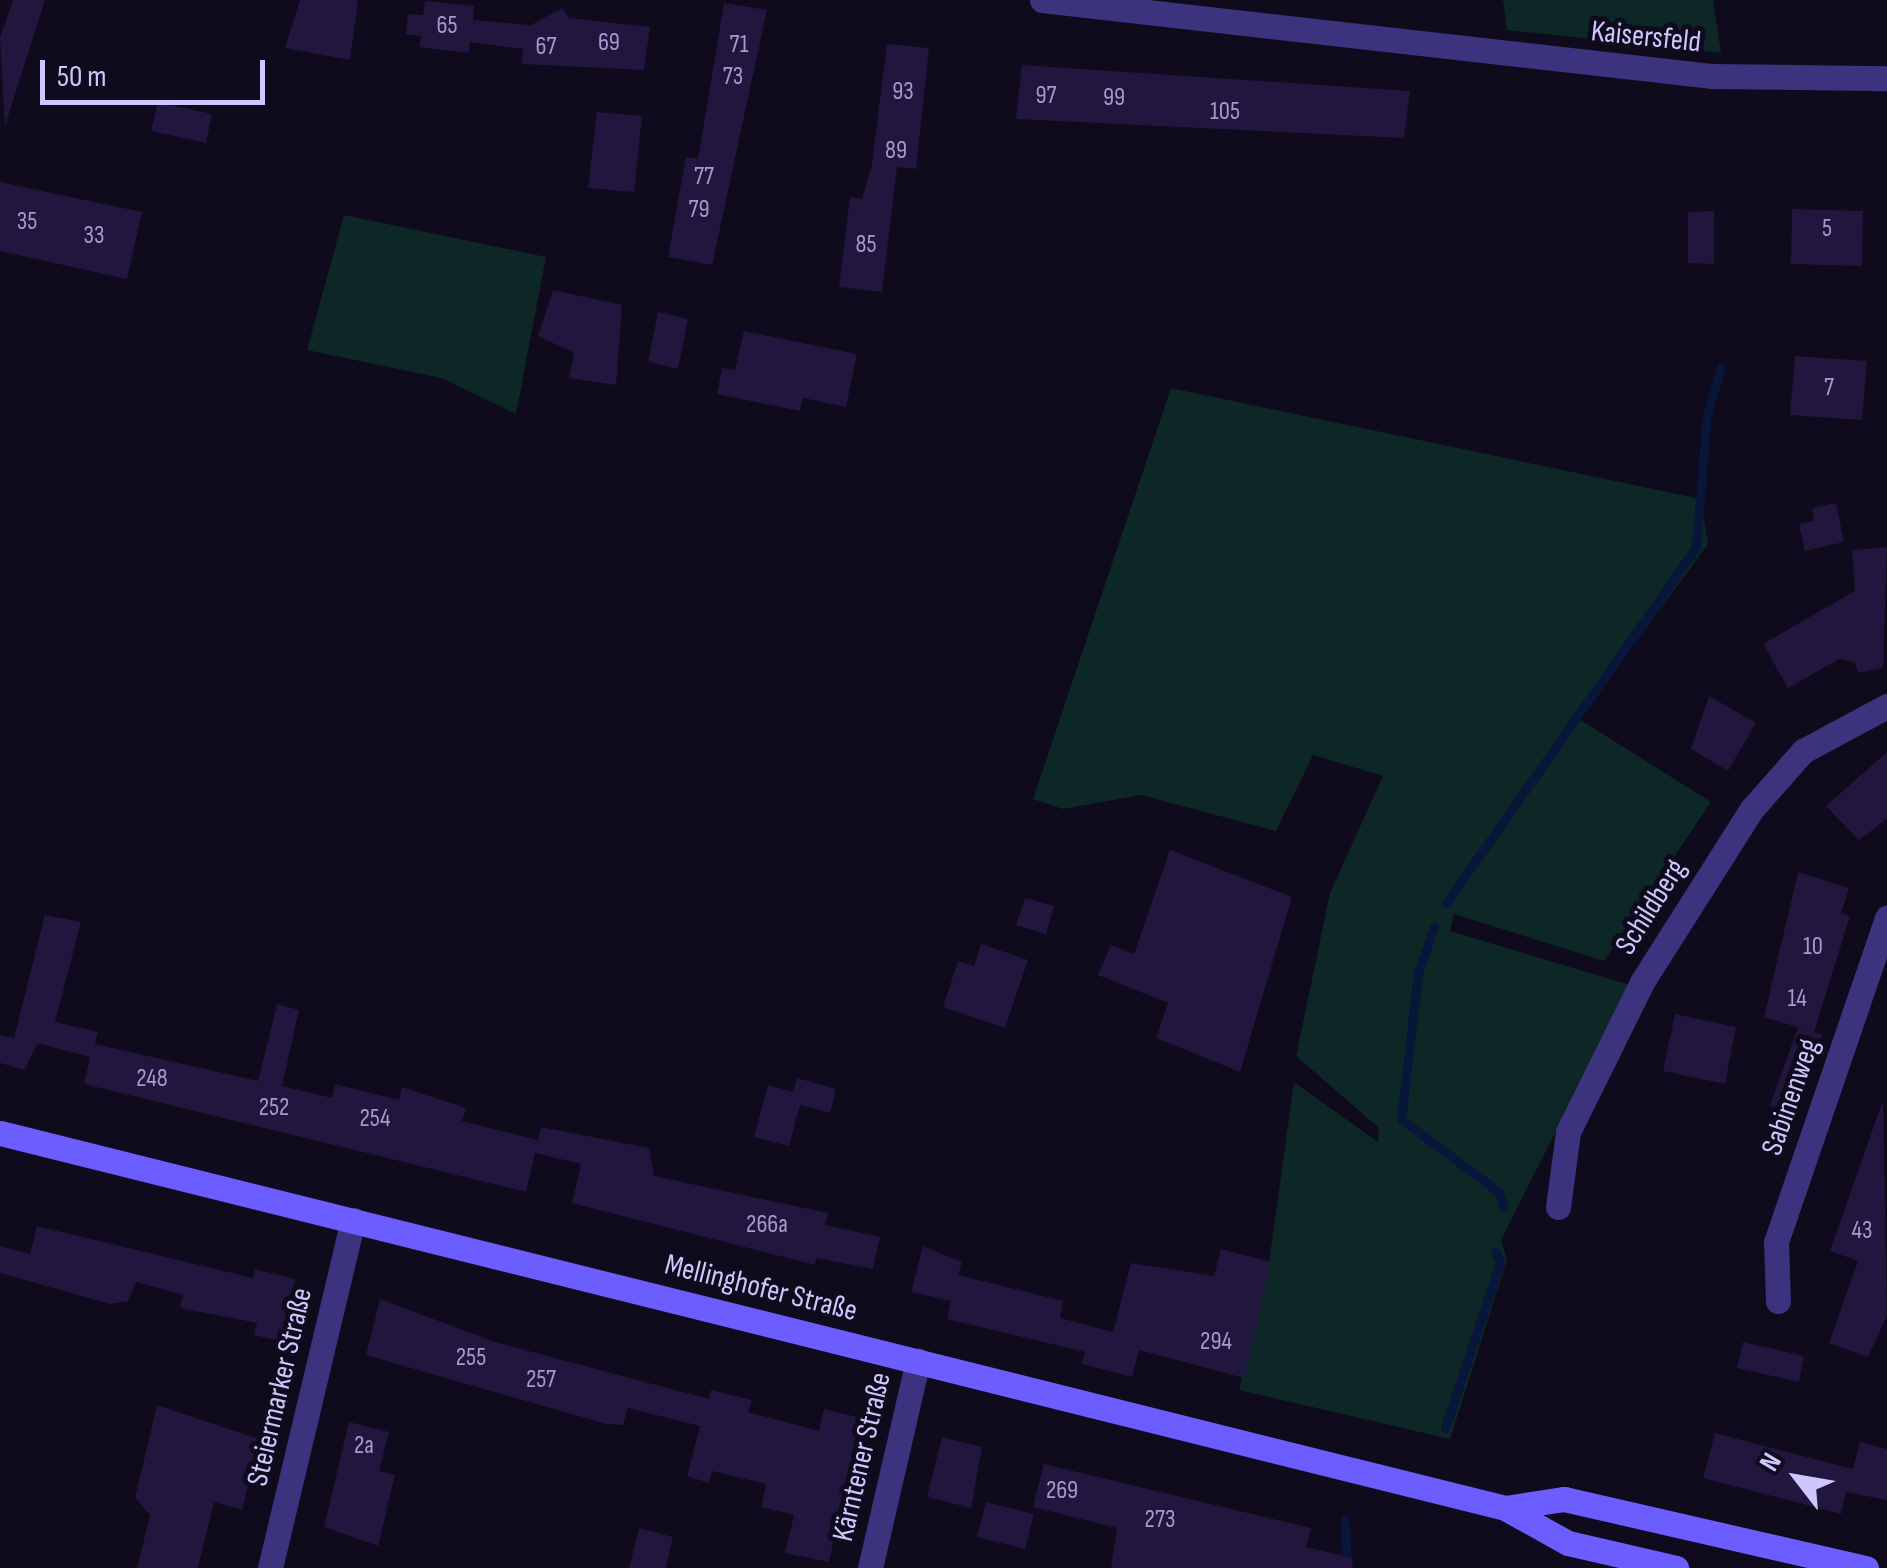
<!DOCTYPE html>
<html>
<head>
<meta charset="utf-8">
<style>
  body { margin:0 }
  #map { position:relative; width:1887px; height:1568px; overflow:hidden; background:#0f0a1c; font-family:"Sofia Sans Condensed",sans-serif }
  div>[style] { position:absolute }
  .green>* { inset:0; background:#0d2626 }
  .stream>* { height:9px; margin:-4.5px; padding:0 4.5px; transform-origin:4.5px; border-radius:4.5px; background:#071639 }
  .building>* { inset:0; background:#21163e }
  .street>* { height:25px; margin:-12.5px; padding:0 12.5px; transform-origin:12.5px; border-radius:12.5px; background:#3b337d }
  .secondary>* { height:25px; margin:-12.5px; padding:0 12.5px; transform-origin:12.5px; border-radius:12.5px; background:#6c5dff }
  span { translate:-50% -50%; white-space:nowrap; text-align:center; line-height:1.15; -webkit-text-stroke:10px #0f0a1c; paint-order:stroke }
  .number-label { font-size:25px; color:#a49acf }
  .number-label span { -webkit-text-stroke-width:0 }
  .street-label { font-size:30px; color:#d0c6ff }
  .north { position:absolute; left:1747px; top:1428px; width:100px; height:100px; -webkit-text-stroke:8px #0f0a1c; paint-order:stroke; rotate:301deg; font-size:28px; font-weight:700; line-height:40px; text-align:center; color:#d0c6ff }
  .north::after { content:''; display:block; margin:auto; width:35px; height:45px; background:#d0c6ff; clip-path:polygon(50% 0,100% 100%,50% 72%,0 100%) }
  .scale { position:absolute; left:40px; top:60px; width:225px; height:45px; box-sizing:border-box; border:5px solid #d0c6ff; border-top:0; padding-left:12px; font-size:30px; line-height:35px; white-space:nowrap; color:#d0c6ff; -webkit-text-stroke:8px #0f0a1c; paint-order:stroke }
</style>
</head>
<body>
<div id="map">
  <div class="green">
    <i style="clip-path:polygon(1503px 0,1713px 0,1721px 53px,1507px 30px)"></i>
    <i style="clip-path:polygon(344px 215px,546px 257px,516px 414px,441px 378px,307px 350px)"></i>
    <i style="clip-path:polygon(1171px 388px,1701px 499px,1708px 544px,1579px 719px,1711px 802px,1604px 961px,1454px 914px,1450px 931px,1630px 985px,1501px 1240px,1507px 1260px,1450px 1439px,1239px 1390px,1267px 1277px,1294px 1082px,1378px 1142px,1379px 1128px,1296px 1056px,1330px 893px,1383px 776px,1313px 755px,1276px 831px,1141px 795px,1063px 809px,1033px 799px)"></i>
  </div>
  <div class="stream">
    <i style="left:1446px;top:903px;width:435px;rotate:-54.9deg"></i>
    <i style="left:1696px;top:547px;width:133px;rotate:-85.3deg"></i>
    <i style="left:1707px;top:414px;width:49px;rotate:-73.4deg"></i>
    <i style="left:1434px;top:927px;width:49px;rotate:109.2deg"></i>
    <i style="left:1418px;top:973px;width:147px;rotate:96.6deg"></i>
    <i style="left:1401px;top:1119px;width:122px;rotate:36.7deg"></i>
    <i style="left:1499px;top:1192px;width:16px;rotate:72deg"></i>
    <i style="left:1445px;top:1428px;width:174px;rotate:-71.6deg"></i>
    <i style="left:1500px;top:1263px;width:12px;rotate:-110deg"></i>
    <i style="left:1345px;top:1519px;width:49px;rotate:87.7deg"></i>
  </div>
  <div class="building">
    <i style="clip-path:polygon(13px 0,45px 0,5px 126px,0 38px)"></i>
    <i style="clip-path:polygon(300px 0,358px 0,350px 60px,285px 48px)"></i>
    <i style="clip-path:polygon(425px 1px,474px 6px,473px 20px,531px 25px,562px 8px,569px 18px,650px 27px,644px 70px,522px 64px,523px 49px,470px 42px,469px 53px,419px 47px,421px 36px,406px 34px,408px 14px,423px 15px)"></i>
    <i style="clip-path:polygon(724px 3px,767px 10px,712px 265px,668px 257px,686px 157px,698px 159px)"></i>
    <i style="clip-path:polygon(887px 44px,929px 48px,916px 169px,897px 167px,882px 292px,839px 287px,850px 197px,862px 199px,872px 164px)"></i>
    <i style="clip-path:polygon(1022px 65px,1410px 91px,1404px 138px,1016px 119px)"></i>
    <i style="clip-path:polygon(158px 102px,212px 114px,206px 143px,151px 131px)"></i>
    <i style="clip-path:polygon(597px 112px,642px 116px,634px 192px,588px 188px)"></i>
    <i style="clip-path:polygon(0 182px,142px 212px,127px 279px,0 251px)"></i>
    <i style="clip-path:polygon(1792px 209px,1863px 211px,1862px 266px,1791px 264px)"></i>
    <i style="clip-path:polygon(1714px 211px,1714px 264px,1688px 263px,1688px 212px)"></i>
    <i style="clip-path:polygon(553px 290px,622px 305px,616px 385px,569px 378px,574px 353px,538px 336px)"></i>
    <i style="clip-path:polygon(658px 312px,688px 319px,678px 369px,648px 362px)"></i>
    <i style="clip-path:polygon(744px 331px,857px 354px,846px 407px,803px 398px,800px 411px,717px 394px,722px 368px,735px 370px)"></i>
    <i style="clip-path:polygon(1795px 356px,1867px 361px,1862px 420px,1790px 415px)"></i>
    <i style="clip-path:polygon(1836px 503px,1844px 542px,1805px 551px,1799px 524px,1814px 521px,1812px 508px)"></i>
    <i style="clip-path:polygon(1887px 547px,1883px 668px,1858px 673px,1855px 662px,1839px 659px,1788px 688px,1763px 644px,1855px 591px,1852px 550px)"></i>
    <i style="clip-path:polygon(1709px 696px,1756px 723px,1728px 771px,1691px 749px)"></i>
    <i style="clip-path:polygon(1887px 752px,1887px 819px,1859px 840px,1826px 806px)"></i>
    <i style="clip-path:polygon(1170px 850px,1292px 897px,1240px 1072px,1156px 1038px,1168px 1003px,1098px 975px,1111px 945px,1134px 954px)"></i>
    <i style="clip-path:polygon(1798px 872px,1849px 888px,1841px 914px,1850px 916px,1814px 1032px,1764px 1017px)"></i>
    <i style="clip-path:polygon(1025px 898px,1054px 906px,1046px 934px,1016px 925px)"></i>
    <i style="clip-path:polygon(45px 915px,81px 922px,55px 1022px,98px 1032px,95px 1044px,258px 1081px,277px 1004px,299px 1010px,282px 1086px,332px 1098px,335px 1084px,399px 1100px,402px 1087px,466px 1108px,462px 1121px,538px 1140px,526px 1192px,84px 1084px,90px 1057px,37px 1043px,25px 1070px,0 1063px,0 1035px,14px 1038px)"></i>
    <i style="clip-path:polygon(981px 944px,1028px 960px,1005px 1028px,943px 1007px,958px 961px,974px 966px)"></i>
    <i style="clip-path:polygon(1675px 1014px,1736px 1027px,1725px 1084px,1663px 1071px)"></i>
    <i style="clip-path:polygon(1798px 1027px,1823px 1035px,1793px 1114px,1770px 1106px)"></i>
    <i style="clip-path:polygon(797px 1078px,836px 1089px,830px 1113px,800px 1105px,789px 1146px,754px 1137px,768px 1085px,793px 1092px)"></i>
    <i style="clip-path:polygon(1883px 1100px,1887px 1315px,1868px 1357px,1829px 1343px,1858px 1261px,1830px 1251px)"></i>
    <i style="clip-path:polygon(541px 1127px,649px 1148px,654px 1176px,828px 1213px,825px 1225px,880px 1237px,873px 1269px,816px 1258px,815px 1265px,572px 1203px,581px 1164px,535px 1153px)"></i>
    <i style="clip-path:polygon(37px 1226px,253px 1278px,255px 1269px,295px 1279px,280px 1341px,254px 1335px,257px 1323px,180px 1308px,183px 1295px,136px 1282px,128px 1301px,110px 1304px,0 1273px,0 1246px,30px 1254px)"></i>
    <i style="clip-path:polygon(923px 1246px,962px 1262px,958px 1275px,1063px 1301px,1060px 1318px,1113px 1332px,1131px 1263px,1214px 1276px,1221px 1249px,1271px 1262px,1244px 1378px,1139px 1350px,1132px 1377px,1082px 1364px,1085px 1352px,947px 1319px,951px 1301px,911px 1292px)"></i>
    <i style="clip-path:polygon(380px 1299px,495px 1342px,709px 1399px,711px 1390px,752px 1400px,748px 1412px,819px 1431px,824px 1409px,861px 1418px,829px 1562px,785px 1553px,794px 1515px,761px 1507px,766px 1484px,712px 1471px,709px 1483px,687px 1476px,700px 1426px,628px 1408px,623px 1425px,606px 1424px,366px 1355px)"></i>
    <i style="clip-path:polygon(1743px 1342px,1804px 1356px,1799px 1382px,1737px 1368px)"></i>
    <i style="clip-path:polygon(157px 1405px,259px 1439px,242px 1510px,214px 1502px,198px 1568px,137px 1568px,150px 1515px,135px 1498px)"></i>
    <i style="clip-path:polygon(349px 1422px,389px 1432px,379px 1471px,395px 1475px,378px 1546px,324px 1527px)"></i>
    <i style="clip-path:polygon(1715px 1433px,1853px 1469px,1860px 1442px,1887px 1449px,1887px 1500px,1846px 1492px,1841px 1514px,1703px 1478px)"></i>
    <i style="clip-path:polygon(942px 1437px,982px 1447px,971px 1508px,927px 1497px)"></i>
    <i style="clip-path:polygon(1044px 1464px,1311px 1528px,1306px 1547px,1353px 1558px,1352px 1568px,1111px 1568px,1117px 1528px,1033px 1507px)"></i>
    <i style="clip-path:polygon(986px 1502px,1034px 1514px,1025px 1549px,977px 1537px)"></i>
    <i style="clip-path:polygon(639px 1528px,673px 1537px,666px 1568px,629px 1568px)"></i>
  </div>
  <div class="street">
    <i style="left:1042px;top:0;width:673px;rotate:6.48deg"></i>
    <i style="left:1711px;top:76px;width:176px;rotate:0.7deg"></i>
    <i style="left:1558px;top:1207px;width:76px;rotate:-82.4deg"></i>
    <i style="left:1568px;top:1132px;width:167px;rotate:-63.7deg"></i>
    <i style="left:1642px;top:982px;width:204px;rotate:-57.6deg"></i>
    <i style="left:1751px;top:810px;width:79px;rotate:-48.6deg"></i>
    <i style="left:1803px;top:751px;width:95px;rotate:-28.2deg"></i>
    <i style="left:1778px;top:1301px;width:59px;rotate:-91.9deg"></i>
    <i style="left:1776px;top:1242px;width:343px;rotate:-71.1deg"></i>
    <i style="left:270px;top:1568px;width:358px;rotate:-76.6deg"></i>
    <i style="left:870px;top:1568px;width:213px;rotate:-77deg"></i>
  </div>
  <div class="secondary">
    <i style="left:0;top:1133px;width:1551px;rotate:13.99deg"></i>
    <i style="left:1505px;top:1508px;width:72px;rotate:29.1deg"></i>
    <i style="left:1568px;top:1543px;width:111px;rotate:13deg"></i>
    <i style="left:1505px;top:1508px;width:60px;rotate:-8.7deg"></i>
    <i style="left:1564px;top:1499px;width:310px;rotate:12.9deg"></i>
  </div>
  <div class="number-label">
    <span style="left:447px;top:26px">65</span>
    <span style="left:609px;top:43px">69</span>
    <span style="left:739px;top:45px">71</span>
    <span style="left:546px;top:47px">67</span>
    <span style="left:733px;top:77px">73</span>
    <span style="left:903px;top:92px">93</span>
    <span style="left:1046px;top:96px">97</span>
    <span style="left:1114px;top:98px">99</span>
    <span style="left:1225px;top:112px">105</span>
    <span style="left:896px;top:151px">89</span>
    <span style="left:704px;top:177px">77</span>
    <span style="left:699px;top:210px">79</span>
    <span style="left:27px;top:222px">35</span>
    <span style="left:1827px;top:229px">5</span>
    <span style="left:94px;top:236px">33</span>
    <span style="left:866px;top:245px">85</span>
    <span style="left:1829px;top:388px">7</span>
    <span style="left:1813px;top:947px">10</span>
    <span style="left:1797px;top:999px">14</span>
    <span style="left:152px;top:1079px">248</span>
    <span style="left:274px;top:1108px">252</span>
    <span style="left:375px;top:1119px">254</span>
    <span style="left:767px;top:1225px">266a</span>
    <span style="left:1862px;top:1231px">43</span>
    <span style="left:1216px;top:1342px">294</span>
    <span style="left:471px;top:1358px">255</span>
    <span style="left:541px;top:1380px">257</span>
    <span style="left:364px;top:1446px">2a</span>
    <span style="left:1062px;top:1491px">269</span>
    <span style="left:1160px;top:1520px">273</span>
  </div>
  <div class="street-label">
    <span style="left:1646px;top:37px;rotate:6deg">Kaisersfeld</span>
    <span style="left:1651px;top:907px;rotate:-58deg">Schildberg</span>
    <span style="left:1791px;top:1097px;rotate:-71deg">Sabinenweg</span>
    <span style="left:761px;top:1288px;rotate:14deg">Mellinghofer Straße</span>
    <span style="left:280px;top:1387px;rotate:-77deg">Steiermarker Straße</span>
    <span style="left:862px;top:1457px;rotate:-77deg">Kärntener Straße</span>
  </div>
  <div class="north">N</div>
  <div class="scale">50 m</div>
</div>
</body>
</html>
